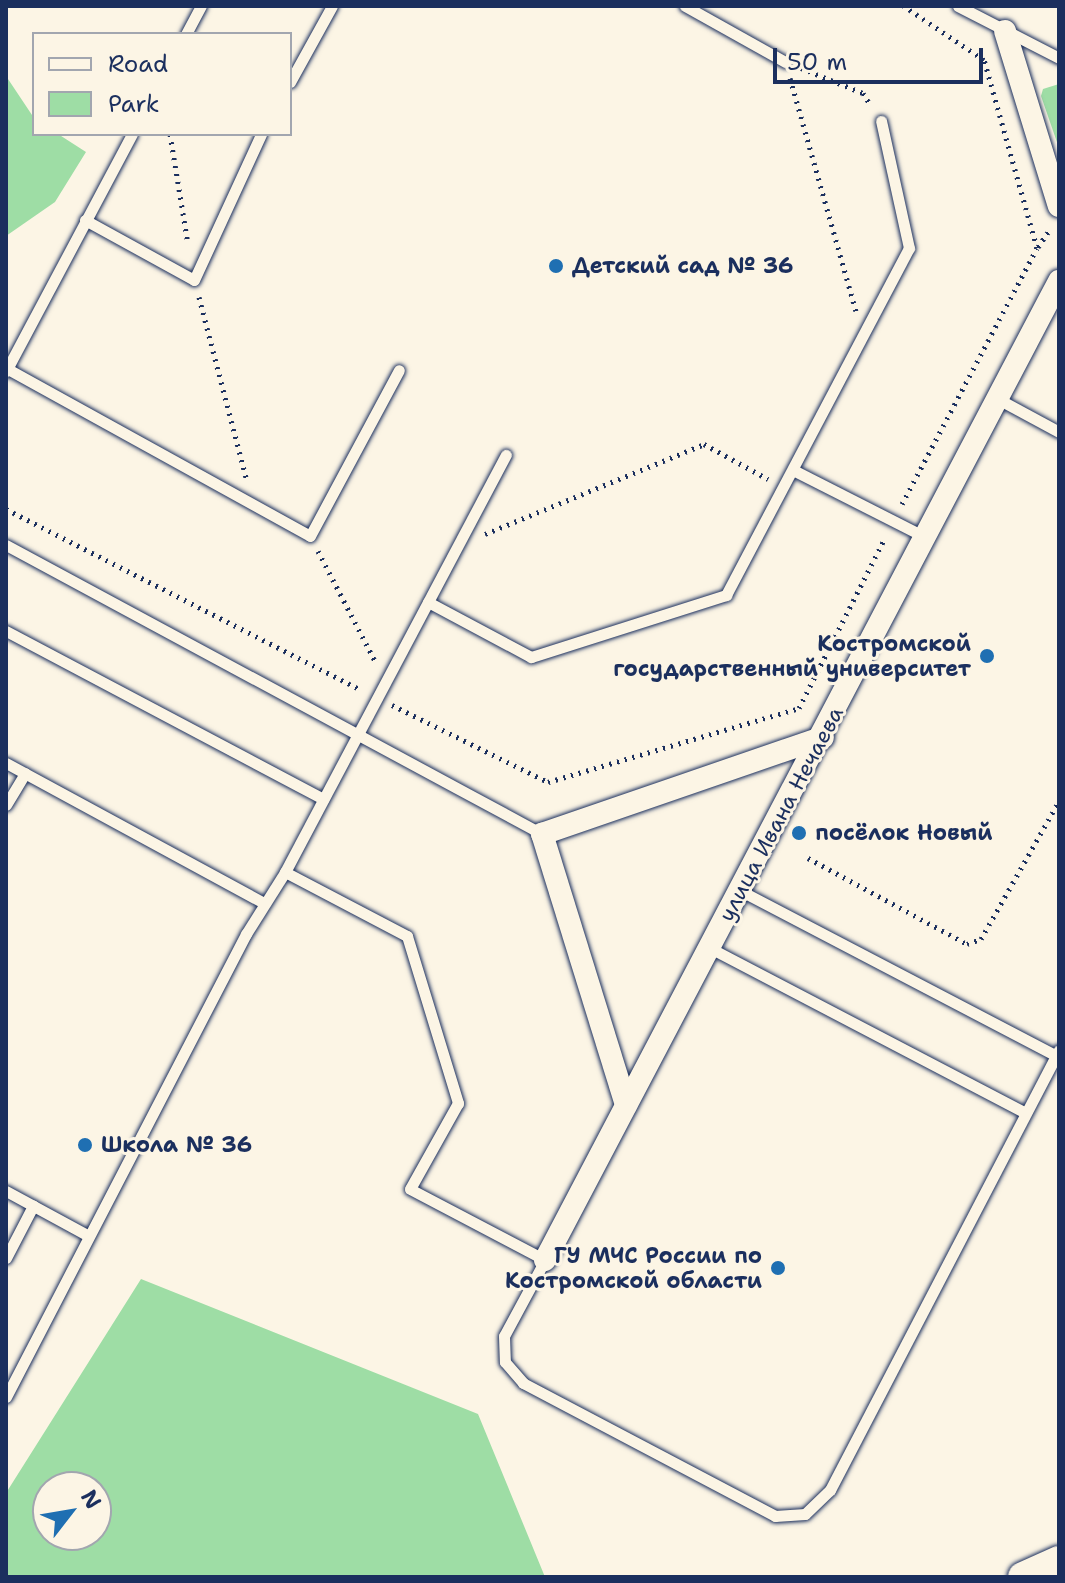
<!DOCTYPE html>
<html>
<head>
<meta charset="utf-8">
<style>
  body { margin:0 }
  #map { position:relative; width:1065px; height:1583px; overflow:hidden; background:#fcf5e5; font-family:"Shantell Sans",sans-serif }
  div>[style] { position:absolute }
  .green>* { inset:0; background:#9edda5 }
  .path>* { height:5px; margin-top:-2.5px; transform-origin:0; background:repeating-linear-gradient(90deg,#1b2f5e 0 2px,transparent 0 8px) }
  .roads { filter:drop-shadow(0 0 2px #1b2f5e) drop-shadow(0 0 2px #1b2f5e) }
  .service>* { height:11px; margin:-5.5px; padding:0 5.5px; transform-origin:5.5px; border-radius:5.5px; background:#fcf5e5 }
  .minor>* { height:22px; margin:-11px; padding:0 11px; transform-origin:11px; border-radius:11px; background:#fcf5e5 }
  .secondary>* { height:30px; margin:-15px; padding:0 15px; transform-origin:15px; border-radius:15px; background:#fcf5e5 }
  .dots>* { width:22px; height:22px; translate:-50% -50%; box-sizing:border-box; border:4px solid #fcf5e5; border-radius:50% }
  span { translate:-50% -50%; white-space:nowrap; text-align:center; line-height:1.15; -webkit-text-stroke:6px #fcf5e5; paint-order:stroke }
  .poi-label { font-size:22px; color:#1b2f5e; font-weight:700 }
  .left { translate:0 -50%; text-align:left }
  .right { translate:-100% -50%; text-align:right }
  .street-label { font-size:22px; color:#1b2f5e }
  .frame { position:absolute; inset:0; border:8px solid #1b2f5e; pointer-events:none }
  .legend { position:absolute; left:32px; top:32px; width:260px; height:104px; box-sizing:border-box; background:#fcf5e5; border:2px solid #a2a6af; margin:0; padding:10px 14px; list-style:none; font-size:24px; color:#1b2f5e }
  .legend li { display:flex; align-items:center; gap:16px; height:40px }
  .legend b { width:40px; border:2px solid #a2a6af }
  .north { position:absolute; left:32px; top:1471px; width:80px; height:80px; box-sizing:border-box; background:#fcf5e5; border:2px solid #a2a6af; border-radius:50%; rotate:59deg; font-size:22px; font-weight:700; line-height:32px; text-align:center; color:#1b2f5e }
  .north::after { content:''; display:block; margin:auto; width:28px; height:36px; background:#1f6fb2; clip-path:polygon(50% 0,100% 100%,50% 72%,0 100%) }
  .scale { position:absolute; left:773px; top:48px; width:210px; height:36px; box-sizing:border-box; border:4px solid #1b2f5e; border-top:0; padding-left:10px; font-size:24px; line-height:28px; white-space:nowrap; color:#1b2f5e; -webkit-text-stroke:6px #fcf5e5; paint-order:stroke }
</style>
</head>
<body>
<div id="map">
  <div class="green">
    <i style="clip-path:polygon(6px 76px,34px 118px,34px 134px,58px 134px,86px 152px,55px 202px,6px 236px)"></i>
    <i style="clip-path:polygon(1059px 84px,1059px 148px,1041px 96px,1043px 89px)"></i>
    <i style="clip-path:polygon(evenodd,141px 1279px,478px 1414px,545px 1577px,6px 1577px,6px 1493px,141px 1279px,48px 1487px,96px 1487px,96px 1535px,48px 1535px,48px 1487px)"></i>
  </div>
  <div class="path">
    <i style="left:801px;top:68px;width:67px;rotate:22deg"></i>
    <i style="left:863px;top:93px;width:15px;rotate:58deg"></i>
    <i style="left:790px;top:78px;width:242px;rotate:74.2deg"></i>
    <i style="left:170px;top:134px;width:111px;rotate:80.7deg"></i>
    <i style="left:1038px;top:247px;width:22px;rotate:-56deg"></i>
    <i style="left:199px;top:297px;width:190px;rotate:75.4deg"></i>
    <i style="left:902px;top:504px;width:289px;rotate:-62.2deg"></i>
    <i style="left:1037px;top:248px;width:195px;rotate:-105.7deg"></i>
    <i style="left:984px;top:60px;width:97px;rotate:-146deg"></i>
    <i style="left:6px;top:509px;width:399px;rotate:27deg"></i>
    <i style="left:485px;top:534px;width:237px;rotate:-22.3deg"></i>
    <i style="left:704px;top:444px;width:73px;rotate:28.7deg"></i>
    <i style="left:318px;top:551px;width:126px;rotate:62.6deg"></i>
    <i style="left:392px;top:705px;width:174px;rotate:26.3deg"></i>
    <i style="left:548px;top:782px;width:262px;rotate:-16.4deg"></i>
    <i style="left:799px;top:708px;width:191px;rotate:-63.2deg"></i>
    <i style="left:808px;top:858px;width:181px;rotate:28.4deg"></i>
    <i style="left:967px;top:944px;width:15px;rotate:-20deg"></i>
    <i style="left:981px;top:939px;width:159px;rotate:-60.5deg"></i>
  </div>
  <div class="roads">
    <div class="service">
      <i style="left:685px;top:6px;width:115px;rotate:29.2deg"></i>
      <i style="left:958px;top:6px;width:114px;rotate:27.2deg"></i>
      <i style="left:186px;top:34px;width:32px;rotate:-62deg"></i>
      <i style="left:290px;top:82px;width:87px;rotate:-61.1deg"></i>
      <i style="left:85px;top:220px;width:124px;rotate:28.8deg"></i>
      <i style="left:194px;top:280px;width:161px;rotate:-65.3deg"></i>
      <i style="left:6px;top:368px;width:347px;rotate:28.9deg"></i>
      <i style="left:310px;top:536px;width:188px;rotate:-61.8deg"></i>
      <i style="left:6px;top:371px;width:268px;rotate:-62deg"></i>
      <i style="left:998px;top:399px;width:69px;rotate:28.4deg"></i>
      <i style="left:793px;top:470px;width:150px;rotate:26.9deg"></i>
      <i style="left:6px;top:545px;width:609px;rotate:28.33deg"></i>
      <i style="left:428px;top:602px;width:117px;rotate:28.1deg"></i>
      <i style="left:531px;top:657px;width:205px;rotate:-17.6deg"></i>
      <i style="left:726px;top:595px;width:392px;rotate:-62.2deg"></i>
      <i style="left:909px;top:248px;width:130px;rotate:-102.4deg"></i>
      <i style="left:6px;top:631px;width:359px;rotate:27.9deg"></i>
      <i style="left:6px;top:763px;width:294px;rotate:28.5deg"></i>
      <i style="left:6px;top:805px;width:37px;rotate:-59deg"></i>
      <i style="left:285px;top:872px;width:138px;rotate:27.7deg"></i>
      <i style="left:407px;top:936px;width:175px;rotate:73deg"></i>
      <i style="left:458px;top:1103px;width:98px;rotate:119.2deg"></i>
      <i style="left:410px;top:1189px;width:153px;rotate:27.7deg"></i>
      <i style="left:545px;top:1260px;width:86px;rotate:118.3deg"></i>
      <i style="left:504px;top:1336px;width:26px;rotate:88deg"></i>
      <i style="left:505px;top:1362px;width:28px;rotate:49deg"></i>
      <i style="left:523px;top:1383px;width:285px;rotate:27.8deg"></i>
      <i style="left:775px;top:1516px;width:30px;rotate:-4deg"></i>
      <i style="left:805px;top:1514px;width:35px;rotate:-44deg"></i>
      <i style="left:830px;top:1490px;width:496px;rotate:-62.5deg"></i>
      <i style="left:741px;top:891px;width:356px;rotate:27.6deg"></i>
      <i style="left:710px;top:948px;width:356px;rotate:27.6deg"></i>
      <i style="left:6px;top:1191px;width:94px;rotate:28.5deg"></i>
      <i style="left:6px;top:1258px;width:59px;rotate:-62.6deg"></i>
      <i style="left:6px;top:1397px;width:522px;rotate:-62.6deg"></i>
      <i style="left:246px;top:934px;width:73px;rotate:-57.8deg"></i>
      <i style="left:285px;top:872px;width:472px;rotate:-62.1deg"></i>
    </div>
    <div class="minor">
      <i style="left:1005px;top:31px;width:183px;rotate:72.9deg"></i>
      <i style="left:626px;top:1105px;width:284px;rotate:-107.2deg"></i>
      <i style="left:542px;top:834px;width:297px;rotate:-19deg"></i>
      <i style="left:545px;top:1260px;width:1106px;rotate:-62.3deg"></i>
    </div>
    <div class="secondary">
      <i style="left:1023px;top:1577px;width:39px;rotate:-24deg"></i>
    </div>
  </div>
  <div class="dots">
    <i style="left:556px;top:266px;background:#1f6fb2"></i>
    <i style="left:987px;top:656px;background:#1f6fb2"></i>
    <i style="left:799px;top:833px;background:#1f6fb2"></i>
    <i style="left:85px;top:1145px;background:#1f6fb2"></i>
    <i style="left:778px;top:1268px;background:#1f6fb2"></i>
  </div>
  <div class="poi-label">
    <span class="left" style="left:572px;top:266px">Детский сад № 36</span>
    <span class="right" style="left:971px;top:656px">Костромской<br>государственный университет</span>
    <span class="left" style="left:815px;top:833px">посёлок Новый</span>
    <span class="left" style="left:101px;top:1145px">Школа № 36</span>
    <span class="right" style="left:762px;top:1268px">ГУ МЧС России по<br>Костромской области</span>
  </div>
  <div class="street-label">
    <span style="left:781px;top:814px;rotate:-62deg">улица Ивана Нечаева</span>
  </div>
  <div class="frame"></div>
  <ul class="legend">
  <li><b style="height:10px;background:#fcf5e5"></b>Road</li>
  <li><b style="height:22px;background:#9edda5"></b>Park</li>
  </ul>
  <div class="north">N</div>
  <div class="scale">50 m</div>
</div>
</body>
</html>
